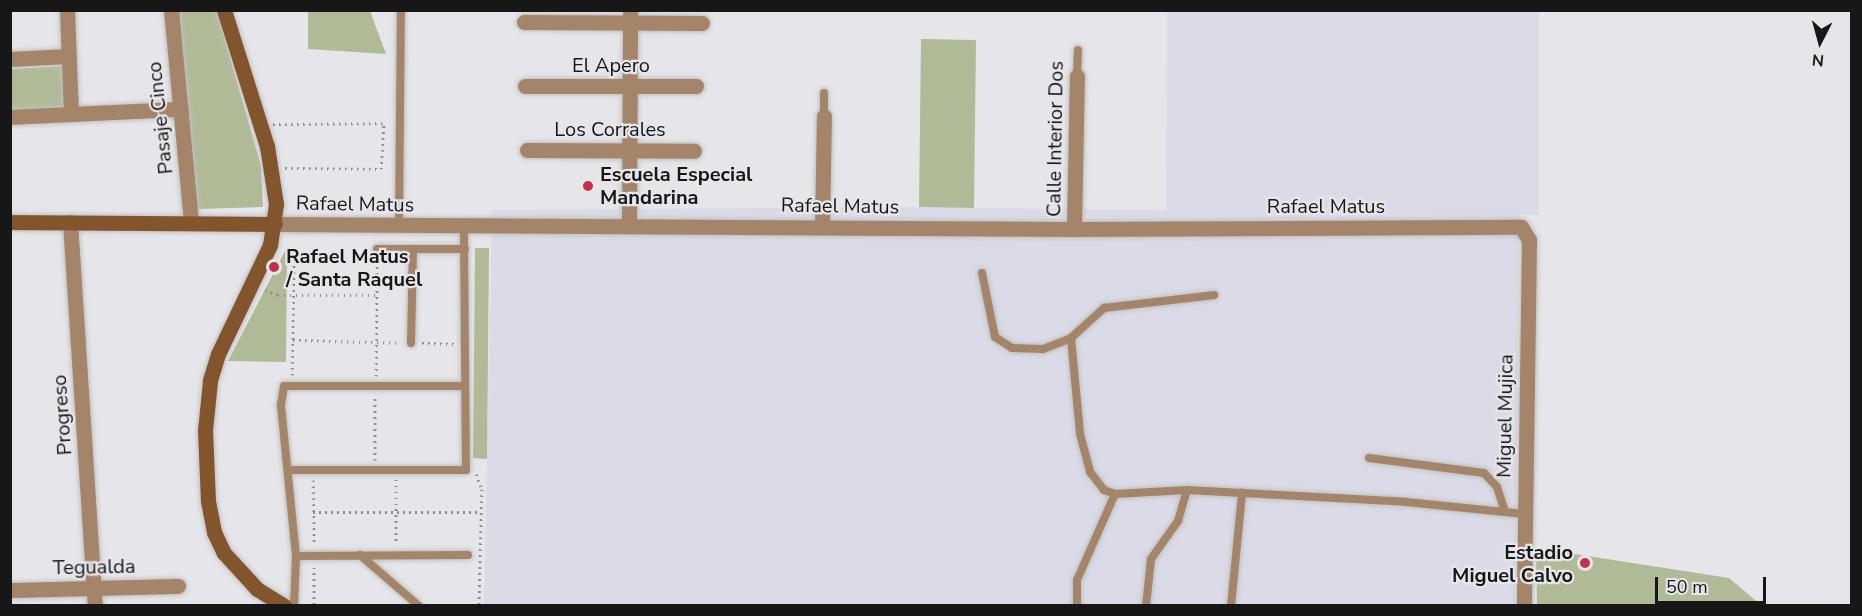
<!DOCTYPE html>
<html>
<head>
<meta charset="utf-8">
<style>
  body { margin:0 }
  #map { position:relative; width:1862px; height:616px; overflow:hidden; background:#e6e6ea; font-family:"Nunito Sans",sans-serif }
  div>[style] { position:absolute }
  .built>* { inset:0; background:#dadbe6 }
  .green>* { inset:0; background:#b0ba97 }
  .path>* { height:3px; margin-top:-1.5px; transform-origin:0; background:repeating-linear-gradient(90deg,#909092 0 1.5px,transparent 0 6px) }
  .roads { filter:drop-shadow(0 0 2px #c1c1c4) drop-shadow(0 0 2px #c1c1c4) }
  .lane>* { height:8px; margin:-4px; padding:0 4px; transform-origin:4px; border-radius:4px; background:#a4856a }
  .street>* { height:15px; margin:-7.5px; padding:0 7.5px; transform-origin:7.5px; border-radius:7.5px; background:#a4856a }
  .secondary>* { height:15px; margin:-7.5px; padding:0 7.5px; transform-origin:7.5px; border-radius:7.5px; background:#82552c }
  .dots>* { width:16px; height:16px; translate:-50% -50%; box-sizing:border-box; border:3px solid #e6e6ea; border-radius:50% }
  span { translate:-50% -50%; white-space:nowrap; text-align:center; line-height:1.15; -webkit-text-stroke:4.5px #e6e6ea; paint-order:stroke }
  .street-label { font-size:20px; color:#171718 }
  .poi-label { font-size:20px; color:#171718; font-weight:700 }
  .left { translate:0 -50%; text-align:left }
  .right { translate:-100% -50%; text-align:right }
  .frame { position:absolute; inset:0; border:12px solid #171718; pointer-events:none }
  .north { position:absolute; left:1790px; top:12px; width:60px; height:60px; -webkit-text-stroke:4px #e6e6ea; paint-order:stroke; rotate:186deg; font-size:16px; font-weight:700; line-height:24px; text-align:center; color:#171718 }
  .north::after { content:''; display:block; margin:auto; width:21px; height:27px; background:#171718; clip-path:polygon(50% 0,100% 100%,50% 72%,0 100%) }
  .scale { position:absolute; left:1655px; top:577px; width:111px; height:27px; box-sizing:border-box; border:3px solid #171718; border-top:0; padding-left:8px; font-size:18px; line-height:21px; white-space:nowrap; color:#171718; -webkit-text-stroke:4px #e6e6ea; paint-order:stroke }
</style>
</head>
<body>
<div id="map">
  <div class="built">
    <i style="clip-path:polygon(1167px 11px,1539px 11px,1539px 215px,1519px 215px,1515px 605px,484px 606px,492px 210px,919px 207px,1166px 210px)"></i>
  </div>
  <div class="green">
    <i style="clip-path:polygon(178px 11px,217px 11px,261px 166px,263px 207px,197px 209px)"></i>
    <i style="clip-path:polygon(308px 11px,370px 11px,386px 54px,308px 49px)"></i>
    <i style="clip-path:polygon(921px 39px,976px 40px,974px 208px,919px 207px)"></i>
    <i style="clip-path:polygon(63px 66px,66px 109px,11px 112px,11px 69px)"></i>
    <i style="clip-path:polygon(287px 247px,286px 362px,228px 361px)"></i>
    <i style="clip-path:polygon(475px 248px,489px 248px,487px 459px,473px 458px)"></i>
    <i style="clip-path:polygon(1536px 548px,1729px 578px,1761px 605px,1537px 605px)"></i>
  </div>
  <div class="path">
    <i style="left:273px;top:124px;width:110px;rotate:-0.5deg"></i>
    <i style="left:285px;top:168px;width:96px;rotate:0.6deg"></i>
    <i style="left:381px;top:169px;width:46px;rotate:-86.3deg"></i>
    <i style="left:265px;top:290px;width:14px;rotate:21deg"></i>
    <i style="left:278px;top:295px;width:99px"></i>
    <i style="left:293px;top:340px;width:108px;rotate:1.6deg"></i>
    <i style="left:422px;top:343px;width:32px;rotate:2deg"></i>
    <i style="left:292px;top:375px;width:115px;rotate:-89deg"></i>
    <i style="left:376px;top:376px;width:117px;rotate:-89.5deg"></i>
    <i style="left:375px;top:460px;width:63px;rotate:-90deg"></i>
    <i style="left:476px;top:474px;width:16px;rotate:68deg"></i>
    <i style="left:482px;top:489px;width:117px;rotate:91.5deg"></i>
    <i style="left:396px;top:479px;width:65px;rotate:90deg"></i>
    <i style="left:313px;top:480px;width:65px;rotate:89.1deg"></i>
    <i style="left:313px;top:512px;width:168px"></i>
    <i style="left:314px;top:567px;width:37px;rotate:90deg"></i>
  </div>
  <div class="roads">
    <div class="lane">
      <i style="left:1077px;top:76px;width:26px;rotate:-88deg"></i>
      <i style="left:824px;top:116px;width:23px;rotate:-90deg"></i>
      <i style="left:399px;top:226px;width:216px;rotate:-89.5deg"></i>
      <i style="left:377px;top:249px;width:88px"></i>
      <i style="left:982px;top:273px;width:65px;rotate:78.5deg"></i>
      <i style="left:995px;top:337px;width:20px;rotate:33deg"></i>
      <i style="left:1012px;top:348px;width:31px;rotate:2deg"></i>
      <i style="left:1043px;top:349px;width:30px;rotate:-21deg"></i>
      <i style="left:1071px;top:338px;width:45px;rotate:-42.3deg"></i>
      <i style="left:1104px;top:308px;width:111px;rotate:-6.7deg"></i>
      <i style="left:1071px;top:338px;width:96px;rotate:84.6deg"></i>
      <i style="left:1080px;top:434px;width:39px;rotate:75deg"></i>
      <i style="left:1090px;top:472px;width:23px;rotate:52deg"></i>
      <i style="left:1104px;top:490px;width:12px;rotate:20deg"></i>
      <i style="left:1115px;top:494px;width:72px;rotate:-3.2deg"></i>
      <i style="left:1187px;top:490px;width:219px;rotate:3.1deg"></i>
      <i style="left:1406px;top:502px;width:119px;rotate:5.8deg"></i>
      <i style="left:411px;top:343px;width:94px;rotate:-88.8deg"></i>
      <i style="left:1369px;top:458px;width:116px;rotate:7.4deg"></i>
      <i style="left:1484px;top:473px;width:19px;rotate:47deg"></i>
      <i style="left:1497px;top:487px;width:26px;rotate:72deg"></i>
      <i style="left:288px;top:470px;width:178px"></i>
      <i style="left:466px;top:470px;width:244px;rotate:-90.5deg"></i>
      <i style="left:360px;top:555px;width:78px;rotate:40.8deg"></i>
      <i style="left:296px;top:556px;width:172px;rotate:-0.3deg"></i>
      <i style="left:294px;top:606px;width:50px;rotate:-87.7deg"></i>
      <i style="left:296px;top:556px;width:152px;rotate:-95.7deg"></i>
      <i style="left:281px;top:405px;width:19px;rotate:-81deg"></i>
      <i style="left:284px;top:386px;width:181px"></i>
      <i style="left:1077px;top:606px;width:26px;rotate:-90deg"></i>
      <i style="left:1077px;top:580px;width:94px;rotate:-66.2deg"></i>
      <i style="left:1146px;top:606px;width:47px;rotate:-83.9deg"></i>
      <i style="left:1151px;top:559px;width:47px;rotate:-54.6deg"></i>
      <i style="left:1178px;top:521px;width:32px;rotate:-74deg"></i>
      <i style="left:1231px;top:606px;width:114px;rotate:-84.4deg"></i>
    </div>
    <div class="street">
      <i style="left:67px;top:10px;width:104px;rotate:87.8deg"></i>
      <i style="left:171px;top:10px;width:213px;rotate:84.6deg"></i>
      <i style="left:524px;top:22px;width:178px;rotate:0.3deg"></i>
      <i style="left:10px;top:59px;width:59px;rotate:-2.9deg"></i>
      <i style="left:525px;top:86px;width:171px"></i>
      <i style="left:10px;top:117px;width:171px;rotate:-2.7deg"></i>
      <i style="left:527px;top:150px;width:167px;rotate:0.3deg"></i>
      <i style="left:70px;top:222px;width:385px;rotate:86.3deg"></i>
      <i style="left:275px;top:224px;width:799px;rotate:0.36deg"></i>
      <i style="left:1074px;top:229px;width:447px;rotate:-0.3deg"></i>
      <i style="left:1521px;top:227px;width:15px;rotate:58deg"></i>
      <i style="left:1529px;top:240px;width:366px;rotate:90.8deg"></i>
      <i style="left:629px;top:225px;width:215px;rotate:-89.7deg"></i>
      <i style="left:822px;top:227px;width:111px;rotate:-89deg"></i>
      <i style="left:1074px;top:229px;width:153px;rotate:-88.9deg"></i>
      <i style="left:10px;top:590px;width:168px;rotate:-1.4deg"></i>
    </div>
    <div class="secondary">
      <i style="left:224px;top:10px;width:143px;rotate:72.5deg"></i>
      <i style="left:267px;top:146px;width:59px;rotate:81.2deg"></i>
      <i style="left:276px;top:204px;width:41px;rotate:98.3deg"></i>
      <i style="left:270px;top:245px;width:121px;rotate:115.5deg"></i>
      <i style="left:218px;top:354px;width:28px;rotate:107deg"></i>
      <i style="left:210px;top:381px;width:49px;rotate:95.8deg"></i>
      <i style="left:205px;top:430px;width:71px;rotate:87.6deg"></i>
      <i style="left:208px;top:501px;width:32px;rotate:79deg"></i>
      <i style="left:214px;top:532px;width:23px;rotate:65deg"></i>
      <i style="left:224px;top:553px;width:49px;rotate:47.5deg"></i>
      <i style="left:257px;top:589px;width:32px;rotate:32deg"></i>
      <i style="left:10px;top:222px;width:265px;rotate:0.4deg"></i>
    </div>
  </div>
  <div class="dots">
    <i style="left:588px;top:186px;background:#c2314c"></i>
    <i style="left:274px;top:267px;background:#c2314c"></i>
    <i style="left:1585px;top:563px;background:#c2314c"></i>
  </div>
  <div class="street-label">
    <span style="left:611px;top:65px">El Apero</span>
    <span style="left:160px;top:118px;rotate:-96deg">Pasaje Cinco</span>
    <span style="left:610px;top:129px">Los Corrales</span>
    <span style="left:1055px;top:139px;rotate:-89deg">Calle Interior Dos</span>
    <span style="left:355px;top:204px;rotate:1deg">Rafael Matus</span>
    <span style="left:840px;top:206px;rotate:1deg">Rafael Matus</span>
    <span style="left:1326px;top:206px">Rafael Matus</span>
    <span style="left:62px;top:415px;rotate:-94deg">Progreso</span>
    <span style="left:1505px;top:416px;rotate:-89deg">Miguel Mujica</span>
    <span style="left:94px;top:567px;rotate:-1deg">Tegualda</span>
  </div>
  <div class="poi-label">
    <span class="left" style="left:600px;top:186px">Escuela Especial<br>Mandarina</span>
    <span class="left" style="left:286px;top:268px">Rafael Matus<br>/ Santa Raquel</span>
    <span class="right" style="left:1573px;top:564px">Estadio<br>Miguel Calvo</span>
  </div>
  <div class="frame"></div>
  <div class="north">N</div>
  <div class="scale">50 m</div>
</div>
</body>
</html>
